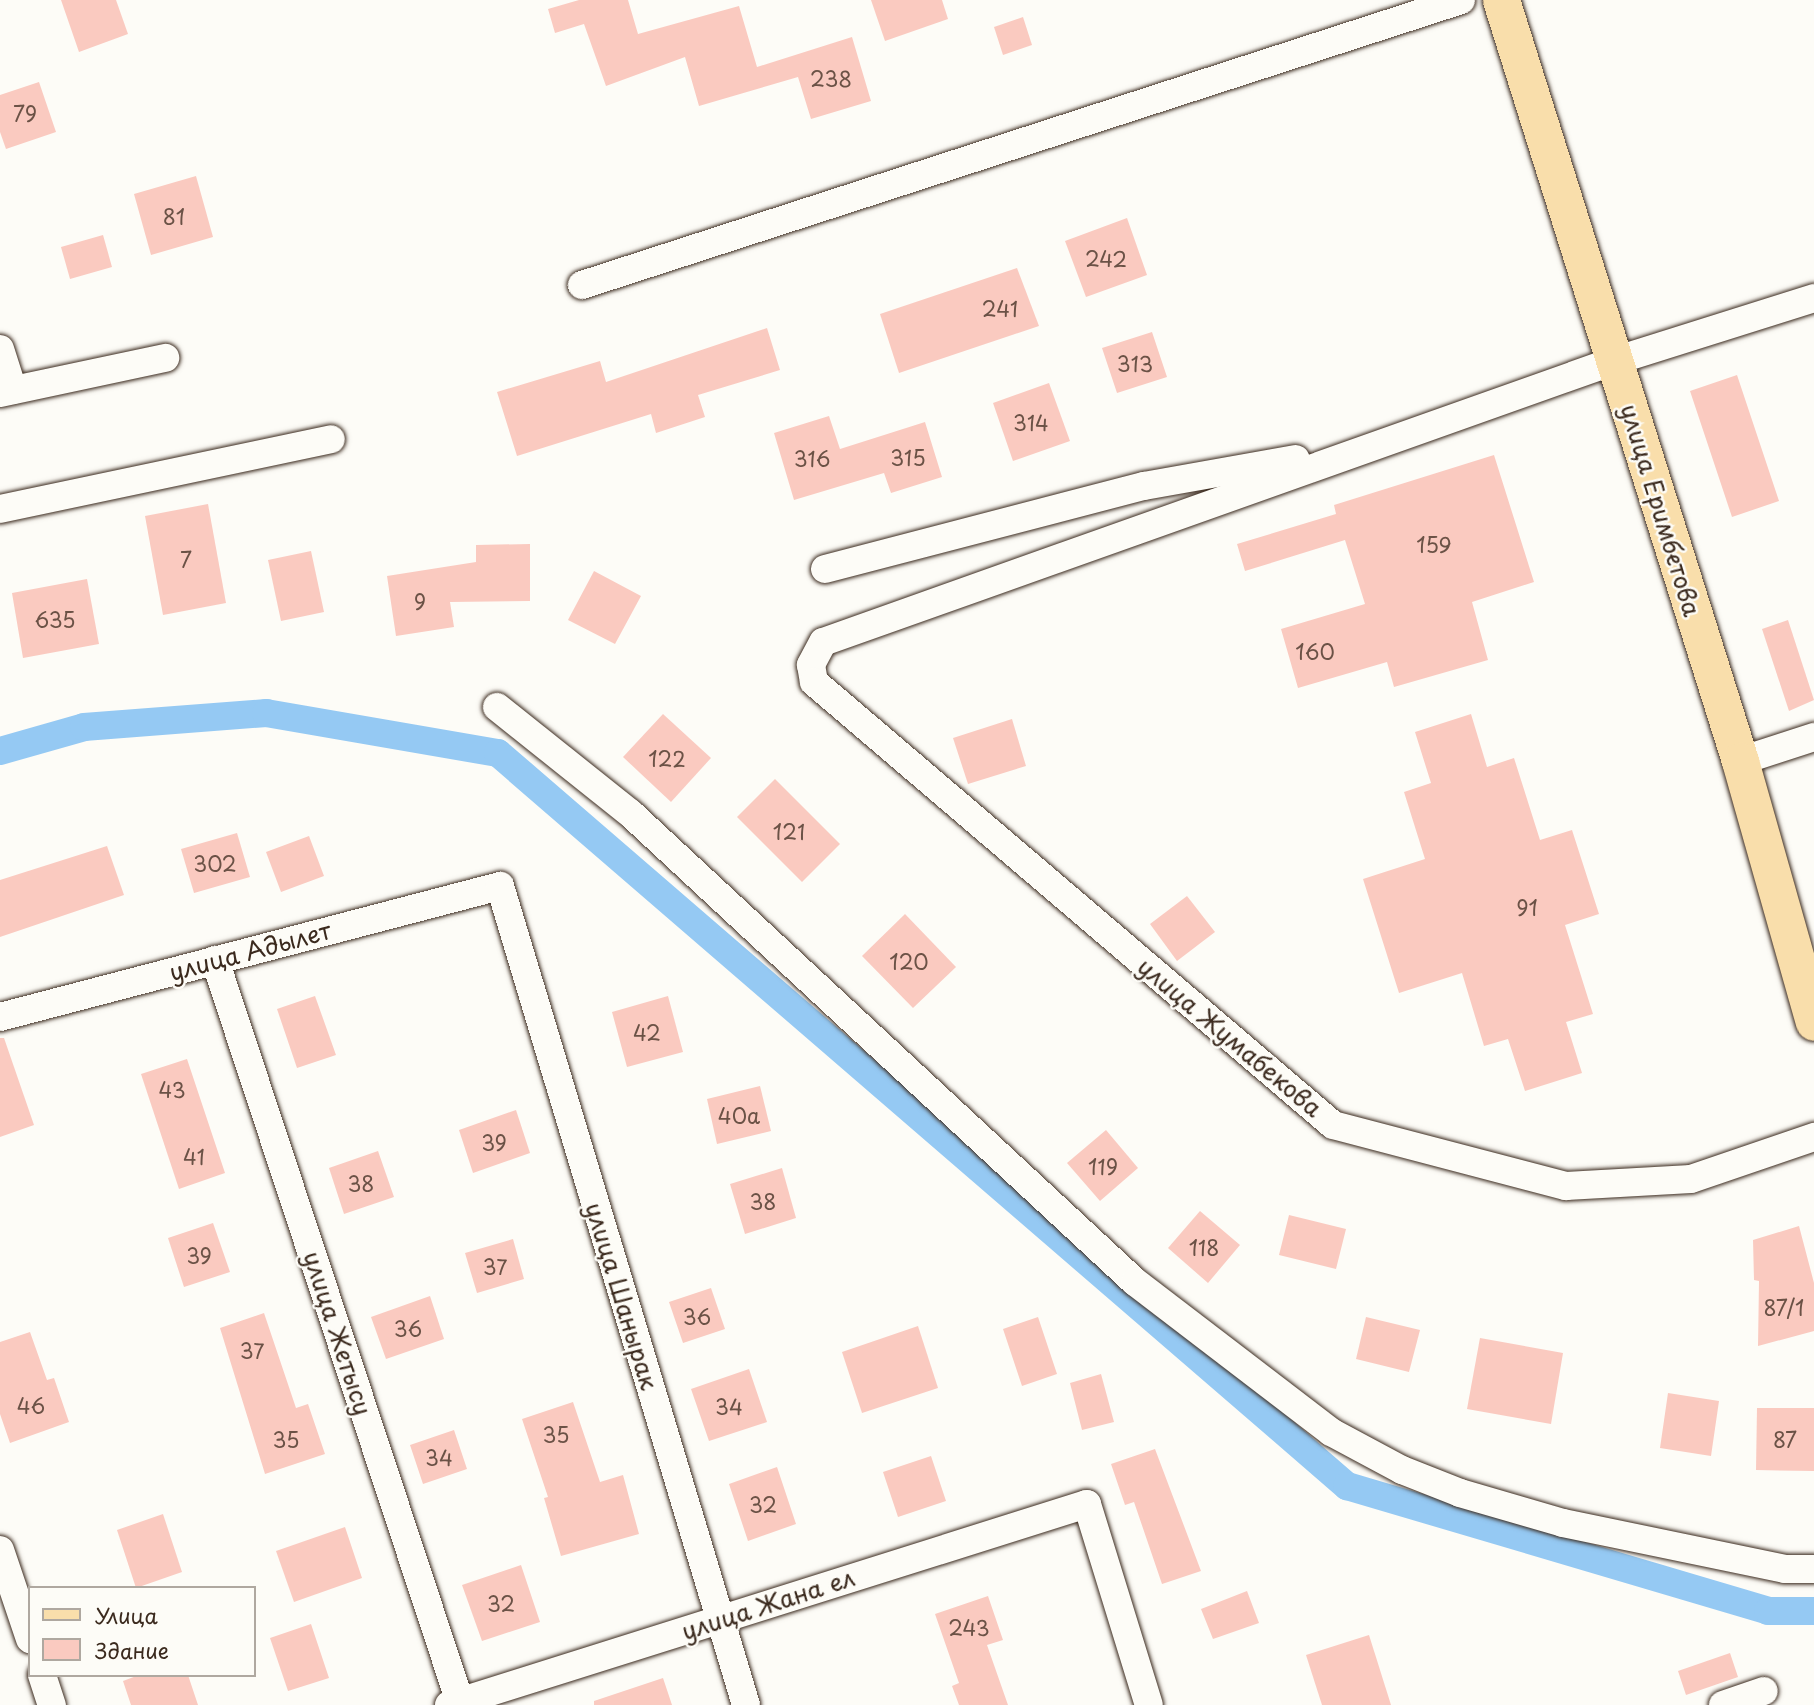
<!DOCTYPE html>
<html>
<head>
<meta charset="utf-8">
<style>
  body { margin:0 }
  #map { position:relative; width:1814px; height:1705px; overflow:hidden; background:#fdfcf7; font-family:"Playpen Sans",sans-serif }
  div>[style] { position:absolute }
  .canal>* { height:28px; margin:-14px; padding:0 14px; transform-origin:14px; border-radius:14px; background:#95c9f3 }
  .building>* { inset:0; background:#facac0 }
  .roads { filter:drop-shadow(0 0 2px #3b2a1e) drop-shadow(0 0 2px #3b2a1e) }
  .minor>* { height:28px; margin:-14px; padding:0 14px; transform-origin:14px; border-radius:14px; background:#fdfcf7 }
  .major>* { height:37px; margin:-18.5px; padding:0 18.5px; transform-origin:18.5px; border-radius:18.5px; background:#f9deab }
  span { translate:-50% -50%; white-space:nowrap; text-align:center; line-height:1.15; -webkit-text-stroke:5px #fdfcf7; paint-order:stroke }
  .number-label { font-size:21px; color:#6b5246 }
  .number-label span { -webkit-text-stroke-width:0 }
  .street-label { font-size:24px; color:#3b2a1e }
  .legend { position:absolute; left:28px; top:1586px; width:228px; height:91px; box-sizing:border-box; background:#fdfcf7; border:2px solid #afa8a0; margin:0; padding:9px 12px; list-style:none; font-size:21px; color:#3b2a1e }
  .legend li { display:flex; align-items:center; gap:14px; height:35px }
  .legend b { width:35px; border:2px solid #afa8a0 }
</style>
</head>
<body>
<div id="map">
  <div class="canal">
    <i style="left:0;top:751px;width:87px;rotate:-15.9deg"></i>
    <i style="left:84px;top:727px;width:183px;rotate:-4.4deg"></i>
    <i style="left:266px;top:713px;width:235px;rotate:9.8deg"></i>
    <i style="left:498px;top:753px;width:1122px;rotate:40.81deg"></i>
    <i style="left:1347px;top:1486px;width:439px;rotate:16.5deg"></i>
    <i style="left:1768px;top:1611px;width:46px"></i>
  </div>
  <div class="building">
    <i style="clip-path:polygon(61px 0,116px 0,128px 34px,79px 52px)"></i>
    <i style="clip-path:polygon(579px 0,628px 0,638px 34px,739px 6px,757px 67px,852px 37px,871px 101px,811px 119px,798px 77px,699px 106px,685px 57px,606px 86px,584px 24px,555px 33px,548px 9px)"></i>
    <i style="clip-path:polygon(871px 0,942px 0,948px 19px,885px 41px)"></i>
    <i style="clip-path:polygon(1023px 17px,1032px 45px,1003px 55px,994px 27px)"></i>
    <i style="clip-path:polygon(39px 82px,56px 132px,6px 149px,0 132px,0 95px)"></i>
    <i style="clip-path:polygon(196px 176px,213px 237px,151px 255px,134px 194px)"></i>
    <i style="clip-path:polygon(1127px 218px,1147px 275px,1086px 297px,1065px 241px)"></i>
    <i style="clip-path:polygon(103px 235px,112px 267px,70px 279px,61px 247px)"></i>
    <i style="clip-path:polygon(1017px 268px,1039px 326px,899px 373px,880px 314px)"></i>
    <i style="clip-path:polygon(767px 328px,780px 370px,698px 395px,705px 417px,656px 433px,651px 414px,517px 456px,497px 392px,600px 361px,606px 382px)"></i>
    <i style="clip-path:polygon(1152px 332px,1167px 377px,1117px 393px,1102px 348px)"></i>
    <i style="clip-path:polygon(1737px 375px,1779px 501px,1732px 517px,1690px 391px)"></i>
    <i style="clip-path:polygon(1049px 383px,1070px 441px,1013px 461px,993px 403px)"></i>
    <i style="clip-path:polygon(829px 416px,840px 449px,925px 422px,942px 477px,891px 493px,884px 473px,794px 500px,774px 433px)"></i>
    <i style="clip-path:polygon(1494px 455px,1534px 582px,1472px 602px,1488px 660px,1394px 687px,1387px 662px,1298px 688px,1281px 629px,1365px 604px,1345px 540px,1245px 571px,1237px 544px,1336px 514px,1334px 505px)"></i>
    <i style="clip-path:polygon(208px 504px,226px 603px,163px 615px,145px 516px)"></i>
    <i style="clip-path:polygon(530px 544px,530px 601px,450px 602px,454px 627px,396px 636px,387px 576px,476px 562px,476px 545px)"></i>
    <i style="clip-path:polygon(311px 551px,324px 612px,281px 621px,268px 560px)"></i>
    <i style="clip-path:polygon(594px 571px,641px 596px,615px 644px,568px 620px)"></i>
    <i style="clip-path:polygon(87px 579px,99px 644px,23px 658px,12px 593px)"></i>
    <i style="clip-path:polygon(1788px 620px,1814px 700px,1789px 711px,1762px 629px)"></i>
    <i style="clip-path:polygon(663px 714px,711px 758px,671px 802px,623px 757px)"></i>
    <i style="clip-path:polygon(1471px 714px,1487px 767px,1514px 758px,1540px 840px,1572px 830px,1599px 914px,1565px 925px,1593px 1014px,1566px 1022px,1582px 1073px,1525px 1091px,1508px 1039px,1484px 1046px,1462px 973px,1399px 993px,1363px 879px,1425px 859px,1404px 792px,1431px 783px,1415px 732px)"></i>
    <i style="clip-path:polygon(1012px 719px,1026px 766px,968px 784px,953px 738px)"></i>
    <i style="clip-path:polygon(775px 779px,840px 844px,802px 882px,737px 817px)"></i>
    <i style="clip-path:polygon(237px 833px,250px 877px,194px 893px,181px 849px)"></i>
    <i style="clip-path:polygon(309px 836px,324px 876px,281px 892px,266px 852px)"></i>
    <i style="clip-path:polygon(107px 846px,124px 895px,0 937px,0 880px)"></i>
    <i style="clip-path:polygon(1187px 896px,1215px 932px,1177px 961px,1150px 924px)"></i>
    <i style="clip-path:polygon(905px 914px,956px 967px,913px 1008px,862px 956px)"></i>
    <i style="clip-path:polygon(315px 996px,336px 1055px,297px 1068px,277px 1009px)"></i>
    <i style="clip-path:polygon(668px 996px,683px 1052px,627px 1067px,612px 1012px)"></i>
    <i style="clip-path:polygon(0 1038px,4px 1038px,34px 1125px,0 1137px)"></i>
    <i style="clip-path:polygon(187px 1059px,225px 1173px,179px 1189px,141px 1074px)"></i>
    <i style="clip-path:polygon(760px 1086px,771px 1131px,717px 1144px,707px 1099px)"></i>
    <i style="clip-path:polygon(516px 1110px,530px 1153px,473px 1173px,459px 1130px)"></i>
    <i style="clip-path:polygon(1106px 1130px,1138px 1168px,1100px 1201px,1067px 1163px)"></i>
    <i style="clip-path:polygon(378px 1151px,394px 1197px,344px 1214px,329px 1168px)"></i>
    <i style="clip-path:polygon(782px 1168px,796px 1218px,745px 1234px,730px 1184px)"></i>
    <i style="clip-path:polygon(1200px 1211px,1240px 1245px,1208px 1283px,1168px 1248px)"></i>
    <i style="clip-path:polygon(1289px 1215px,1346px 1229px,1336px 1269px,1279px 1255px)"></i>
    <i style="clip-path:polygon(213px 1223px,230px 1272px,184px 1287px,168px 1238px)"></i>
    <i style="clip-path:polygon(1799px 1226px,1814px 1283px,1814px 1331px,1758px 1346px,1759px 1281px,1754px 1280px,1753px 1240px)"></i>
    <i style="clip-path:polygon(513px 1239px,524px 1279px,477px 1293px,465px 1253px)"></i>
    <i style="clip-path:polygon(711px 1288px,725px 1329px,683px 1343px,669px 1302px)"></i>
    <i style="clip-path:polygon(430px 1296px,444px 1339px,386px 1359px,371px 1317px)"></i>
    <i style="clip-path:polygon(264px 1313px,296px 1408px,308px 1404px,325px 1454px,265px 1474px,220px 1328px)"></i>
    <i style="clip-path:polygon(1038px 1317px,1057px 1374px,1022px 1386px,1003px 1329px)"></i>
    <i style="clip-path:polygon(1366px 1317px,1420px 1330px,1409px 1372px,1356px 1359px)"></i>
    <i style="clip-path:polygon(918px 1326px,938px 1388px,862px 1413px,842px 1352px)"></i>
    <i style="clip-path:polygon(30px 1332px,47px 1380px,54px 1378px,69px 1422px,10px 1443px,0 1414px,0 1342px)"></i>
    <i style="clip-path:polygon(1480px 1338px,1563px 1353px,1551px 1424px,1467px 1409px)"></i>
    <i style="clip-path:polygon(749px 1369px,767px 1422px,709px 1441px,691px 1389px)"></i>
    <i style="clip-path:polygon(1101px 1374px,1114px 1422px,1082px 1430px,1070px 1383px)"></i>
    <i style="clip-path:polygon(1668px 1393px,1719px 1401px,1711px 1456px,1660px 1448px)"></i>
    <i style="clip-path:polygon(573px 1402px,600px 1482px,623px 1475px,639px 1534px,561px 1556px,544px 1498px,548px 1497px,522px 1419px)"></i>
    <i style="clip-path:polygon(1757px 1408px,1814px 1408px,1814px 1471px,1756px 1470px)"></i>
    <i style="clip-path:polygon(454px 1430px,467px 1469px,423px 1484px,410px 1445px)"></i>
    <i style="clip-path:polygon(1155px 1449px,1201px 1571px,1162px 1584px,1134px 1502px,1125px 1505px,1111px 1464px)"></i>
    <i style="clip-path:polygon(931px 1456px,946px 1501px,898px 1517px,883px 1472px)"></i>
    <i style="clip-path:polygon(777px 1467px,796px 1524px,748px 1541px,729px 1484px)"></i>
    <i style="clip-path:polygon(163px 1514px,182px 1572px,136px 1588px,117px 1530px)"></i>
    <i style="clip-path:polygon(345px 1527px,362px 1578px,294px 1602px,276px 1551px)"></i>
    <i style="clip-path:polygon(521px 1565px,540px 1622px,482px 1641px,462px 1585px)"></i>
    <i style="clip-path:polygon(1247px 1591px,1259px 1623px,1213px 1639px,1201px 1609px)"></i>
    <i style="clip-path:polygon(988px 1596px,1003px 1640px,987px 1645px,1008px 1705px,959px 1705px,952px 1686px,959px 1683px,935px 1614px)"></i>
    <i style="clip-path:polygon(311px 1624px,329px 1678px,288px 1691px,270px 1638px)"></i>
    <i style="clip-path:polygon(1369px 1635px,1391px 1705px,1322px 1705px,1306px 1655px)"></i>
    <i style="clip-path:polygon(1730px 1653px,1738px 1677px,1686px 1695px,1678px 1671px)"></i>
    <i style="clip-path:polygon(139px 1675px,188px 1675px,198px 1705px,131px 1705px,123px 1681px)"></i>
    <i style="clip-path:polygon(663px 1678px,672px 1705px,594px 1705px,594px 1701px)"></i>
  </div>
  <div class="roads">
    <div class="minor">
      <i style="left:582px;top:285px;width:924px;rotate:-17.96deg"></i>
      <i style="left:1814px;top:298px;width:210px;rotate:162.5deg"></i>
      <i style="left:1614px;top:361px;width:839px;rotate:160.44deg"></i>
      <i style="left:823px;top:642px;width:26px;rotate:118deg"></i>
      <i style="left:811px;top:665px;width:17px;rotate:80deg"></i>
      <i style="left:814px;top:682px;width:682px;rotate:40.48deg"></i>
      <i style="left:1333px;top:1125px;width:241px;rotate:14.7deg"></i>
      <i style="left:1566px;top:1186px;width:125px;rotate:-3.2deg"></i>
      <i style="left:1691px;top:1179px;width:130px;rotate:-18.9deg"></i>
      <i style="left:0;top:349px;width:43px;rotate:72.4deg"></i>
      <i style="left:0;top:393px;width:169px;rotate:-12deg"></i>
      <i style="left:0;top:509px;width:338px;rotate:-11.9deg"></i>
      <i style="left:825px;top:569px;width:330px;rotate:-14.6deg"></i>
      <i style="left:1144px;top:486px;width:154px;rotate:-10.1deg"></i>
      <i style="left:497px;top:707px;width:170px;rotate:38.6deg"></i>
      <i style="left:630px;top:813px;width:689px;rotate:42.88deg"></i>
      <i style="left:1135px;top:1282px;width:247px;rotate:37.4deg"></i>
      <i style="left:1331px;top:1432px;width:81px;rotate:28.2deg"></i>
      <i style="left:1402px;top:1470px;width:62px;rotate:21.6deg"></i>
      <i style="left:1460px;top:1493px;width:107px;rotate:16.2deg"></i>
      <i style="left:1563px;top:1523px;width:227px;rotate:11.7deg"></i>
      <i style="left:1785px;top:1569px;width:29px"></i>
      <i style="left:1740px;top:761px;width:78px;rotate:-18deg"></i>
      <i style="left:215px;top:960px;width:785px;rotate:71.73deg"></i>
      <i style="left:0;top:1017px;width:517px;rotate:-14.68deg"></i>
      <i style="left:500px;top:886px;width:855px;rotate:73.28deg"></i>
      <i style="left:0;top:1550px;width:94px;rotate:71.4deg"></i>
      <i style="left:42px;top:1675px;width:32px;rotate:72deg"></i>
      <i style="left:449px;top:1705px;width:669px;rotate:-17.49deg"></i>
      <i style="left:1087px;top:1504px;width:210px;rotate:72.9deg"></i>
      <i style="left:1723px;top:1705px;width:43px;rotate:-18.9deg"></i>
    </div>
    <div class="major">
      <i style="left:1501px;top:0;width:798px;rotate:72.56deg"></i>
      <i style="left:1740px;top:761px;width:271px;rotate:74.2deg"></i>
    </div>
  </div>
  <div class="number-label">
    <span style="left:831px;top:78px">238</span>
    <span style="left:25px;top:113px">79</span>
    <span style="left:174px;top:216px">81</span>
    <span style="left:1106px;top:258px">242</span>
    <span style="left:1000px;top:308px">241</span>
    <span style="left:1135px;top:363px">313</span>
    <span style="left:1031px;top:422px">314</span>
    <span style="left:908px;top:457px">315</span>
    <span style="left:812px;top:458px">316</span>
    <span style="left:1434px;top:544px">159</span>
    <span style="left:186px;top:559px">7</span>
    <span style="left:420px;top:601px">9</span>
    <span style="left:55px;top:619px">635</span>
    <span style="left:1315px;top:651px">160</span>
    <span style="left:667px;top:758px">122</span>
    <span style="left:789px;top:831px">121</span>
    <span style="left:215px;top:863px">302</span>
    <span style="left:1527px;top:907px">91</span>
    <span style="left:909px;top:961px">120</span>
    <span style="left:647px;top:1032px">42</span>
    <span style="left:172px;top:1089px">43</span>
    <span style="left:739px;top:1115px">40а</span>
    <span style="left:494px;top:1142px">39</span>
    <span style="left:194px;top:1156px">41</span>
    <span style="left:1103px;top:1166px">119</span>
    <span style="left:361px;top:1183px">38</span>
    <span style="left:763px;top:1201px">38</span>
    <span style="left:1204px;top:1247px">118</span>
    <span style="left:199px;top:1255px">39</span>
    <span style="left:495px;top:1266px">37</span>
    <span style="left:1784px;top:1307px">87/1</span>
    <span style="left:697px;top:1316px">36</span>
    <span style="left:408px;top:1328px">36</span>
    <span style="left:252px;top:1350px">37</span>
    <span style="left:31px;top:1405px">46</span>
    <span style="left:729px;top:1406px">34</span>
    <span style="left:556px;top:1434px">35</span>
    <span style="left:286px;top:1439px">35</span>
    <span style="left:1785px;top:1439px">87</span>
    <span style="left:439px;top:1457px">34</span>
    <span style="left:763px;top:1504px">32</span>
    <span style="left:501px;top:1603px">32</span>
    <span style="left:969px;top:1627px">243</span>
  </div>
  <div class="street-label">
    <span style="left:1661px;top:510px;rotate:73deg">улица Еримбетова</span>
    <span style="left:250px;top:951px;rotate:-15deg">улица Адылет</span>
    <span style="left:1230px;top:1037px;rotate:40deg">улица Жумабекова</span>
    <span style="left:622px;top:1296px;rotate:73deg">улица Шанырак</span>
    <span style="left:338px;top:1333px;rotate:72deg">улица Жетысу</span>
    <span style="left:768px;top:1604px;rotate:-18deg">улица Жана ел</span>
  </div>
  <ul class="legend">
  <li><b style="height:9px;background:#f9deab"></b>Улица</li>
  <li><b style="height:19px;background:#facac0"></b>Здание</li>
  </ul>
</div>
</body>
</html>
